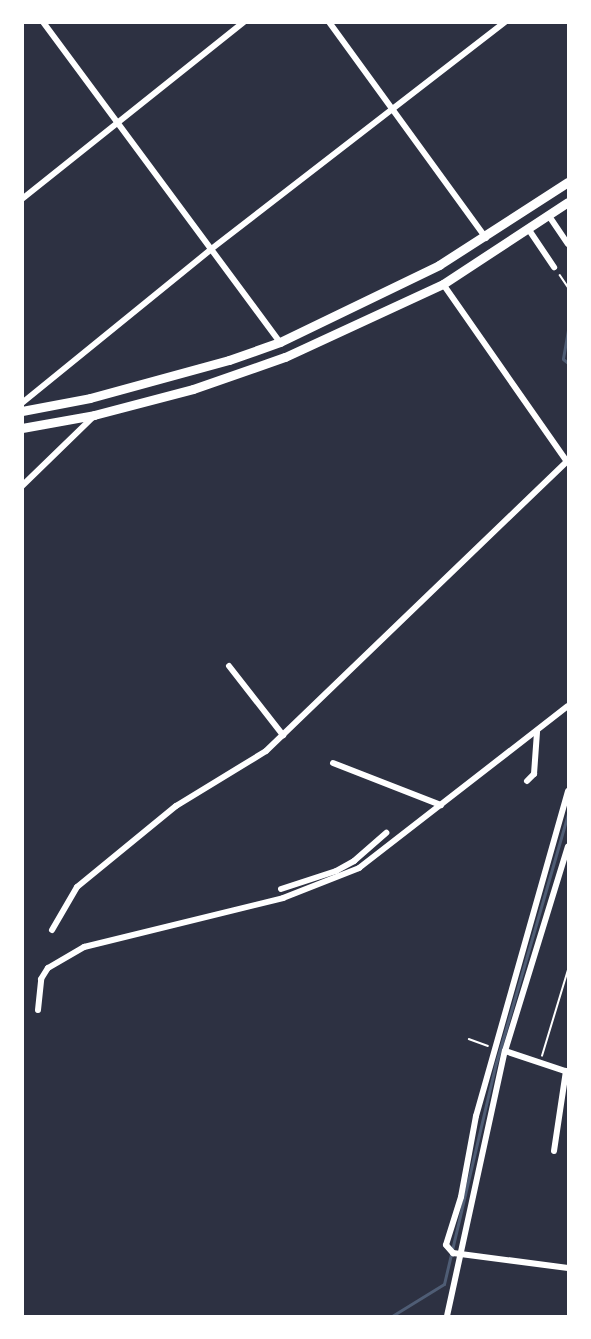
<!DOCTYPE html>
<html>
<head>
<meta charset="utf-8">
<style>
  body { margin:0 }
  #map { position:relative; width:591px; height:1339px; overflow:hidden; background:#2d3142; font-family:Raleway,sans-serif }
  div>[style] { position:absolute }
  .stream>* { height:3px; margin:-1.5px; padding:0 1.5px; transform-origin:1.5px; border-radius:1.5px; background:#4f5d75 }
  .path>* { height:1.5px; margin:-0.75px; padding:0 0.75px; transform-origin:0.75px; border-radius:0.75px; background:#fff }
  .minor>* { height:6px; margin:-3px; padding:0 3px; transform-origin:3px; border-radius:3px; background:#fff }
  .primary>* { height:9px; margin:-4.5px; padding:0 4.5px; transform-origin:4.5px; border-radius:4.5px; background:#fff }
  span { translate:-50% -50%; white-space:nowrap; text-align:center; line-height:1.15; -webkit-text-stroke:4.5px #fff; paint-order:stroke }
  .frame { position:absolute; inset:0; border:24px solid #fff; pointer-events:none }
</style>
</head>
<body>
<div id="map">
  <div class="stream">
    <i style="left:568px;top:330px;width:29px;rotate:100deg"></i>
    <i style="left:563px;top:359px;width:6px;rotate:39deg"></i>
    <i style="left:392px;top:1316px;width:61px;rotate:-31.6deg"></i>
    <i style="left:444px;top:1284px;width:227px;rotate:-76.8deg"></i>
    <i style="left:496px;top:1063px;width:260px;rotate:-73.9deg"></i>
  </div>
  <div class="path">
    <i style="left:560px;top:275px;width:14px;rotate:56deg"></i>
    <i style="left:469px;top:1039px;width:20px;rotate:20deg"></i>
    <i style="left:542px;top:1056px;width:90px;rotate:-73.2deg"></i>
  </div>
  <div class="minor">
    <i style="left:43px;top:22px;width:398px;rotate:53.5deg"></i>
    <i style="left:329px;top:22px;width:267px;rotate:54deg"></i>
    <i style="left:22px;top:199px;width:284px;rotate:-38.6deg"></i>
    <i style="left:549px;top:216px;width:34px;rotate:56deg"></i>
    <i style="left:529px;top:230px;width:45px;rotate:56deg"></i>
    <i style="left:443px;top:284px;width:215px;rotate:55.1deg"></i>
    <i style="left:22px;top:403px;width:242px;rotate:-39.1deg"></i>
    <i style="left:210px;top:250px;width:373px;rotate:-37.7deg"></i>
    <i style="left:22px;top:486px;width:100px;rotate:-44.2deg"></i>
    <i style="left:229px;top:666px;width:88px;rotate:52deg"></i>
    <i style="left:333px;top:763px;width:116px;rotate:21.3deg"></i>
    <i style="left:527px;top:781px;width:10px;rotate:-45deg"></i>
    <i style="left:534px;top:774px;width:42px;rotate:-85.9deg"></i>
    <i style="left:568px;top:791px;width:338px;rotate:105.8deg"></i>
    <i style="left:476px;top:1116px;width:82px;rotate:100.5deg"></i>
    <i style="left:461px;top:1197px;width:50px;rotate:107.4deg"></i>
    <i style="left:446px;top:1245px;width:11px;rotate:49deg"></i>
    <i style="left:453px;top:1253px;width:116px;rotate:7.4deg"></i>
    <i style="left:281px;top:889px;width:58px;rotate:-18.1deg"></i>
    <i style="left:336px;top:871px;width:21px;rotate:-29deg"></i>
    <i style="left:354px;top:861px;width:43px;rotate:-41.2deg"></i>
    <i style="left:52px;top:930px;width:50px;rotate:-59.8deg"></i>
    <i style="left:77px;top:887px;width:128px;rotate:-39.3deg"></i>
    <i style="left:176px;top:806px;width:105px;rotate:-31.4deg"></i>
    <i style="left:266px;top:751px;width:419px;rotate:-43.9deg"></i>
    <i style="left:38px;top:1010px;width:31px;rotate:-84deg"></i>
    <i style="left:41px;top:979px;width:13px;rotate:-58deg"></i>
    <i style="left:48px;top:968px;width:42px;rotate:-30.3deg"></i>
    <i style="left:84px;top:947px;width:205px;rotate:-13.8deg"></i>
    <i style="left:283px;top:898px;width:82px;rotate:-21.5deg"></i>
    <i style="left:359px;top:868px;width:264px;rotate:-37.8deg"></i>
    <i style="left:505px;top:1051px;width:66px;rotate:18.4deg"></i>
    <i style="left:554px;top:1151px;width:81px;rotate:-81.5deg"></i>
    <i style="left:447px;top:1316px;width:271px;rotate:-77.7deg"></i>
    <i style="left:505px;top:1051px;width:214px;rotate:-72.9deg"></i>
  </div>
  <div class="primary">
    <i style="left:22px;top:411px;width:69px;rotate:-10.8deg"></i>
    <i style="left:90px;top:398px;width:144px;rotate:-15.3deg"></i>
    <i style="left:229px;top:360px;width:54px;rotate:-19.4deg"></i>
    <i style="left:280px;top:342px;width:177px;rotate:-25.8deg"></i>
    <i style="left:439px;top:265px;width:153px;rotate:-32.8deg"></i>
    <i style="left:22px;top:428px;width:73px;rotate:-10.2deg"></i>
    <i style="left:94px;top:415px;width:102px;rotate:-14.7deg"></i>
    <i style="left:193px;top:389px;width:97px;rotate:-19.2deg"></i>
    <i style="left:285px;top:357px;width:174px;rotate:-24.8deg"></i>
    <i style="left:443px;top:284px;width:149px;rotate:-33.3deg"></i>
  </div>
  <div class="frame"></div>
</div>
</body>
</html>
